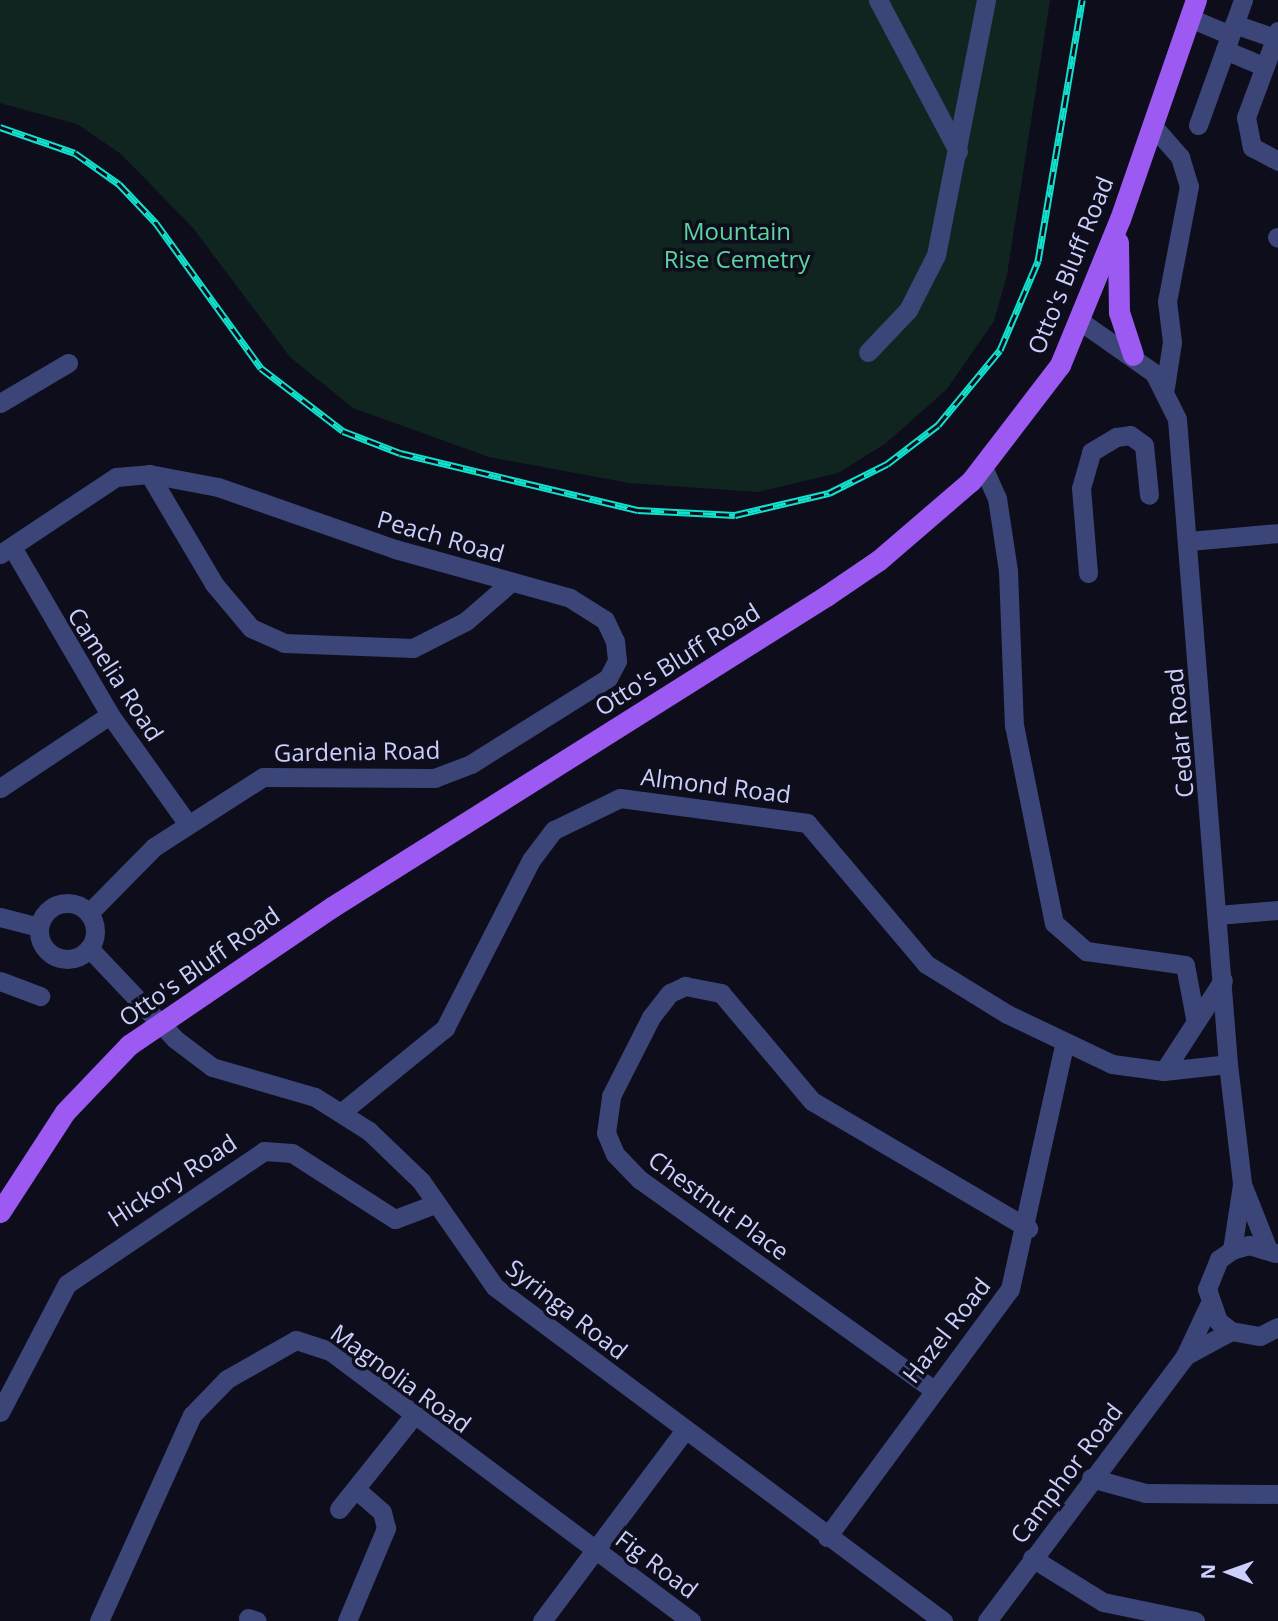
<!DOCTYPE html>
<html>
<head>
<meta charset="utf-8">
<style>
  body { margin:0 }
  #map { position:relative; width:1278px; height:1621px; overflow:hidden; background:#0d0d1c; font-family:"Open Sans",sans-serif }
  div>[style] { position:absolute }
  .green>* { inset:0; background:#102520 }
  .minor>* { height:19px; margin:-9.5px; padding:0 9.5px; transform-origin:9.5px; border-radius:9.5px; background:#3b4577 }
  .minor>.ring { margin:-9.5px; padding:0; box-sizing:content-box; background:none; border:19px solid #3b4577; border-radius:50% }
  .major>* { height:21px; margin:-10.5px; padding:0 10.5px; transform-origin:10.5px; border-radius:10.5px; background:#9c5af3 }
  .rail>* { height:7px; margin-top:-3.5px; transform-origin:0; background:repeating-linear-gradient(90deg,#0d0d1c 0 13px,#11e1cd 0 26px); box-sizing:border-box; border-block:2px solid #11e1cd }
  span { translate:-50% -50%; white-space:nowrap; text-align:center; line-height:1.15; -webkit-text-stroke:7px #0d0d1c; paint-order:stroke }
  .park-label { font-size:24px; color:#5ed49f }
  .street-label { font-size:24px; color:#cbcffb }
  .north { position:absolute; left:1194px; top:1537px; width:70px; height:70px; -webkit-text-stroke:5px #0d0d1c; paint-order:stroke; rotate:271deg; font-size:19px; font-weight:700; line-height:28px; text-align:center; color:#cbcffb }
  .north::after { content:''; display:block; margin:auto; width:24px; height:32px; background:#cbcffb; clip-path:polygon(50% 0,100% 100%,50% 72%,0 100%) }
</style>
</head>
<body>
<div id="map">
  <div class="green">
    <i style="clip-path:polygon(0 0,1050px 0,1007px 275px,994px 321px,947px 389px,885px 444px,838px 473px,758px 492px,629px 483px,489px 457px,353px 408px,290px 357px,193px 228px,121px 154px,77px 124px,0 103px)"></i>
  </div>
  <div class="minor">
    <i style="left:878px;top:0;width:171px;rotate:62.1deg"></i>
    <i style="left:1190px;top:18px;width:43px;rotate:23deg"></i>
    <i style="left:1234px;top:24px;width:43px;rotate:18.9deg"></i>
    <i style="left:1278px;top:31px;width:92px;rotate:110.4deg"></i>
    <i style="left:1246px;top:117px;width:31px;rotate:79deg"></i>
    <i style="left:1252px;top:147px;width:30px;rotate:28deg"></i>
    <i style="left:1225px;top:50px;width:43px;rotate:23deg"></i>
    <i style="left:1152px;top:125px;width:43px;rotate:48.8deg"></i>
    <i style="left:1180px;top:157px;width:30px;rotate:73deg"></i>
    <i style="left:1189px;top:186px;width:117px;rotate:100.8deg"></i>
    <i style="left:1167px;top:301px;width:41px;rotate:83deg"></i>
    <i style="left:1172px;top:342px;width:46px;rotate:98.8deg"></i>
    <i style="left:1198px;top:125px;width:133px;rotate:-70.2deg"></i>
    <i style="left:1277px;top:237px;width:1px;rotate:45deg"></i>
    <i style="left:1080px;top:321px;width:90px;rotate:35.1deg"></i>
    <i style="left:1154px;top:373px;width:51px;rotate:63.4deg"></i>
    <i style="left:1177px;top:419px;width:647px;rotate:85.48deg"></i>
    <i style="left:1228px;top:1064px;width:121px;rotate:83.3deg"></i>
    <i style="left:1242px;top:1184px;width:68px;rotate:68.4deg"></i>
    <i style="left:868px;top:352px;width:58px;rotate:-46.4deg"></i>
    <i style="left:908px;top:310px;width:62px;rotate:-63deg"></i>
    <i style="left:936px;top:255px;width:260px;rotate:-78.9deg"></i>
    <i style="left:0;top:403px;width:79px;rotate:-30.5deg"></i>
    <i style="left:983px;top:467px;width:34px;rotate:66deg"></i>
    <i style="left:997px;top:498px;width:74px;rotate:81.4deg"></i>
    <i style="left:1008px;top:571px;width:154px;rotate:87.8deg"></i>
    <i style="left:1014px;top:725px;width:202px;rotate:78.6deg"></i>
    <i style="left:1054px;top:923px;width:43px;rotate:41.2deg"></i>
    <i style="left:1086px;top:951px;width:100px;rotate:8deg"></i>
    <i style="left:1185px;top:965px;width:54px;rotate:79.3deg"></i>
    <i style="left:149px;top:474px;width:128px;rotate:59.4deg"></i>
    <i style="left:214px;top:584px;width:57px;rotate:49.9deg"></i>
    <i style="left:251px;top:628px;width:36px;rotate:24deg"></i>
    <i style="left:284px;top:643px;width:129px;rotate:2.2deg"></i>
    <i style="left:413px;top:648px;width:59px;rotate:-27deg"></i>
    <i style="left:466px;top:621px;width:60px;rotate:-40.9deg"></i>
    <i style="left:1189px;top:541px;width:89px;rotate:-5.1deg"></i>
    <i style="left:12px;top:547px;width:194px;rotate:59.7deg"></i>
    <i style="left:110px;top:715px;width:133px;rotate:54.5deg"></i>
    <i style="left:0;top:554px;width:139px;rotate:-33.6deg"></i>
    <i style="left:116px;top:477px;width:33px;rotate:-5deg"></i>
    <i style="left:149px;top:474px;width:70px;rotate:10.7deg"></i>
    <i style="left:218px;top:487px;width:188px;rotate:19.3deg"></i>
    <i style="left:395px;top:549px;width:182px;rotate:15.6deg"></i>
    <i style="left:570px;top:598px;width:41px;rotate:32.2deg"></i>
    <i style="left:605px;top:620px;width:23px;rotate:65deg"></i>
    <i style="left:615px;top:641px;width:20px;rotate:84deg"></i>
    <i style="left:617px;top:661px;width:19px;rotate:118deg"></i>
    <i style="left:608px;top:678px;width:162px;rotate:147.9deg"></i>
    <i style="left:471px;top:764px;width:39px;rotate:159deg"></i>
    <i style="left:435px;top:778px;width:172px;rotate:-179.7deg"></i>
    <i style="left:263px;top:777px;width:130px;rotate:147.3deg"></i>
    <i style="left:154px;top:847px;width:93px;rotate:134.6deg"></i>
    <i style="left:1088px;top:573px;width:85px;rotate:-94.7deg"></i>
    <i style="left:1081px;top:488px;width:37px;rotate:-74deg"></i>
    <i style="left:1091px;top:452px;width:29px;rotate:-31deg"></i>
    <i style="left:1116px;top:437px;width:14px;rotate:-8deg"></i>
    <i style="left:1130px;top:435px;width:17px;rotate:36deg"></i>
    <i style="left:1144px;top:445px;width:50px;rotate:84.3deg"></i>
    <i style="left:0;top:788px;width:132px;rotate:-33.6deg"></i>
    <i class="ring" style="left:39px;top:903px;width:37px;height:37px"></i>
    <i style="left:1218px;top:915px;width:60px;rotate:-4.8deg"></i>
    <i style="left:0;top:917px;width:40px;rotate:14.4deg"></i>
    <i style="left:89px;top:948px;width:125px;rotate:46.6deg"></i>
    <i style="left:175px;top:1039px;width:46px;rotate:37.1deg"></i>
    <i style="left:212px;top:1067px;width:107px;rotate:16.2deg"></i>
    <i style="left:315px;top:1097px;width:64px;rotate:32.2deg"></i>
    <i style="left:369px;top:1131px;width:72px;rotate:43.9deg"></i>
    <i style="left:421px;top:1181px;width:129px;rotate:55.1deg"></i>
    <i style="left:495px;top:1287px;width:559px;rotate:36.71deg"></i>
    <i style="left:0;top:981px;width:43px;rotate:20.6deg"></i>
    <i style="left:1164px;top:1071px;width:108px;rotate:-57deg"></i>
    <i style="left:343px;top:1111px;width:132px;rotate:-39.1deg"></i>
    <i style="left:445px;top:1028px;width:189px;rotate:-62.9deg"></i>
    <i style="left:531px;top:860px;width:38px;rotate:-53deg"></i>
    <i style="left:554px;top:830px;width:73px;rotate:-25.9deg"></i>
    <i style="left:620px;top:798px;width:189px;rotate:7.6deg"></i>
    <i style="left:807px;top:823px;width:185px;rotate:49.8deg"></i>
    <i style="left:926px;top:964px;width:95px;rotate:31.7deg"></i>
    <i style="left:1007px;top:1014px;width:116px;rotate:25.5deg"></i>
    <i style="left:1112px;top:1064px;width:52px;rotate:7.7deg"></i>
    <i style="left:1164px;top:1071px;width:64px;rotate:-6.2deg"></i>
    <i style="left:1232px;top:1250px;width:66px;rotate:-81.3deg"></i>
    <i style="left:1275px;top:1253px;width:27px;rotate:-163deg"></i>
    <i style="left:1249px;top:1245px;width:18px;rotate:164deg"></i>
    <i style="left:1232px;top:1250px;width:16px;rotate:145deg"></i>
    <i style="left:1219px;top:1259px;width:32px;rotate:112deg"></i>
    <i style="left:1207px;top:1289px;width:34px;rotate:71deg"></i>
    <i style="left:1218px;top:1321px;width:16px;rotate:38deg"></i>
    <i style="left:1231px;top:1331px;width:29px;rotate:10deg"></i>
    <i style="left:1260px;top:1336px;width:20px;rotate:-27deg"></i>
    <i style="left:1185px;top:1356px;width:52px;rotate:-28.5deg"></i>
    <i style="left:931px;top:1388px;width:358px;rotate:-144.4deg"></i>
    <i style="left:640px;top:1180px;width:36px;rotate:-134deg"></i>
    <i style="left:615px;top:1154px;width:23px;rotate:-113deg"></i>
    <i style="left:606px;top:1133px;width:37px;rotate:-82deg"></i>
    <i style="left:611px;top:1096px;width:89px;rotate:-63.1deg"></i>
    <i style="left:651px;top:1017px;width:31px;rotate:-52deg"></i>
    <i style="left:670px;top:993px;width:17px;rotate:-25deg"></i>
    <i style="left:685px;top:986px;width:37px;rotate:11deg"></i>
    <i style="left:721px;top:993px;width:141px;rotate:49.9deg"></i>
    <i style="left:812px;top:1101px;width:251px;rotate:30.5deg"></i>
    <i style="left:0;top:1412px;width:144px;rotate:-62.4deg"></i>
    <i style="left:67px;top:1284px;width:238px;rotate:-34deg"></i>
    <i style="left:264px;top:1151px;width:28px;rotate:4deg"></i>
    <i style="left:292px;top:1153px;width:122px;rotate:32.7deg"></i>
    <i style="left:395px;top:1219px;width:43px;rotate:-20.6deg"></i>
    <i style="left:1091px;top:1478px;width:56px;rotate:15.5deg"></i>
    <i style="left:1145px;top:1493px;width:133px;rotate:0.4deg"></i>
    <i style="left:339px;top:1509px;width:120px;rotate:-51.4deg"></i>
    <i style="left:827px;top:1537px;width:308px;rotate:-53.6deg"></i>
    <i style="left:1010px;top:1289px;width:249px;rotate:-77.5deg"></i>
    <i style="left:1032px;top:1558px;width:84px;rotate:31.8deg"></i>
    <i style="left:1103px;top:1602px;width:94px;rotate:11.7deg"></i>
    <i style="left:248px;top:1618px;width:9px;rotate:18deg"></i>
    <i style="left:99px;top:1621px;width:226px;rotate:-65.7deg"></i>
    <i style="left:192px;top:1415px;width:50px;rotate:-45.8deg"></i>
    <i style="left:227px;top:1379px;width:79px;rotate:-29.5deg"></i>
    <i style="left:296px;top:1340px;width:36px;rotate:18deg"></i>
    <i style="left:330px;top:1351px;width:451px;rotate:36.8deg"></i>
    <i style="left:347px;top:1621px;width:101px;rotate:-67.2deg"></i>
    <i style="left:386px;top:1528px;width:16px;rotate:-104deg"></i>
    <i style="left:382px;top:1512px;width:35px;rotate:-139deg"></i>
    <i style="left:542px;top:1621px;width:239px;rotate:-53.2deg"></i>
    <i style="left:987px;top:1621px;width:331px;rotate:-53.2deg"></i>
    <i style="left:1185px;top:1356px;width:56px;rotate:-64.8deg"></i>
  </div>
  <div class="major">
    <i style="left:1118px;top:242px;width:70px;rotate:89.2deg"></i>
    <i style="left:1119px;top:312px;width:45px;rotate:72deg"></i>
    <i style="left:0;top:1212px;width:119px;rotate:-57deg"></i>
    <i style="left:65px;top:1112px;width:93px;rotate:-46.3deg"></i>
    <i style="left:129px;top:1045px;width:245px;rotate:-34.2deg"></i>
    <i style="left:332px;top:907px;width:584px;rotate:-32.19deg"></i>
    <i style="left:826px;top:596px;width:64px;rotate:-34.2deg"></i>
    <i style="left:879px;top:560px;width:121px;rotate:-40.7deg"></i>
    <i style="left:971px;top:481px;width:146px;rotate:-52.5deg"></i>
    <i style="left:1060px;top:365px;width:158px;rotate:-67.7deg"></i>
    <i style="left:1120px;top:219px;width:232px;rotate:-70.9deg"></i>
  </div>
  <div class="rail">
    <i style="left:0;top:127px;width:79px;rotate:19.1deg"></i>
    <i style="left:75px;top:153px;width:54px;rotate:35.2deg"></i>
    <i style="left:119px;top:184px;width:54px;rotate:46.5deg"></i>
    <i style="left:156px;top:223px;width:179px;rotate:54.1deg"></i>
    <i style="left:261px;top:368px;width:103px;rotate:37.5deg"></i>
    <i style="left:343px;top:431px;width:61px;rotate:21.1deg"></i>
    <i style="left:400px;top:453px;width:245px;rotate:13.5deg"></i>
    <i style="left:638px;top:510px;width:97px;rotate:3deg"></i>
    <i style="left:735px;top:515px;width:97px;rotate:-13.2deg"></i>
    <i style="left:829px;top:493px;width:65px;rotate:-26.6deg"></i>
    <i style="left:887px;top:464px;width:64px;rotate:-37.4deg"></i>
    <i style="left:938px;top:425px;width:97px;rotate:-50.4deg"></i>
    <i style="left:1000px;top:350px;width:97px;rotate:-66.9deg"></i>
    <i style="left:1038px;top:261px;width:265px;rotate:-80.4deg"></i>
  </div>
  <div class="park-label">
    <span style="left:737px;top:245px">Mountain<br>Rise Cemetry</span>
  </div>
  <div class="street-label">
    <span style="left:1070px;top:265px;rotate:-68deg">Otto's Bluff Road</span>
    <span style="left:441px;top:536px;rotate:16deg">Peach Road</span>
    <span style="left:677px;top:659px;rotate:-32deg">Otto's Bluff Road</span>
    <span style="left:116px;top:674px;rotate:57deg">Camelia Road</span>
    <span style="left:1179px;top:733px;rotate:-95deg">Cedar Road</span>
    <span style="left:357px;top:751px;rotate:-1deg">Gardenia Road</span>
    <span style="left:716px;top:785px;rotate:7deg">Almond Road</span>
    <span style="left:199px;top:966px;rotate:-35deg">Otto's Bluff Road</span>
    <span style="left:172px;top:1180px;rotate:-33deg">Hickory Road</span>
    <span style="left:719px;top:1205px;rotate:36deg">Chestnut Place</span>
    <span style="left:567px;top:1309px;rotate:38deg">Syringa Road</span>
    <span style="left:946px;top:1330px;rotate:-52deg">Hazel Road</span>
    <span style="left:401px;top:1378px;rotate:36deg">Magnolia Road</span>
    <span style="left:1066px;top:1473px;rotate:-53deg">Camphor Road</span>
    <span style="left:657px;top:1564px;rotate:37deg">Fig Road</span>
  </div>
  <div class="north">N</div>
</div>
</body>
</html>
